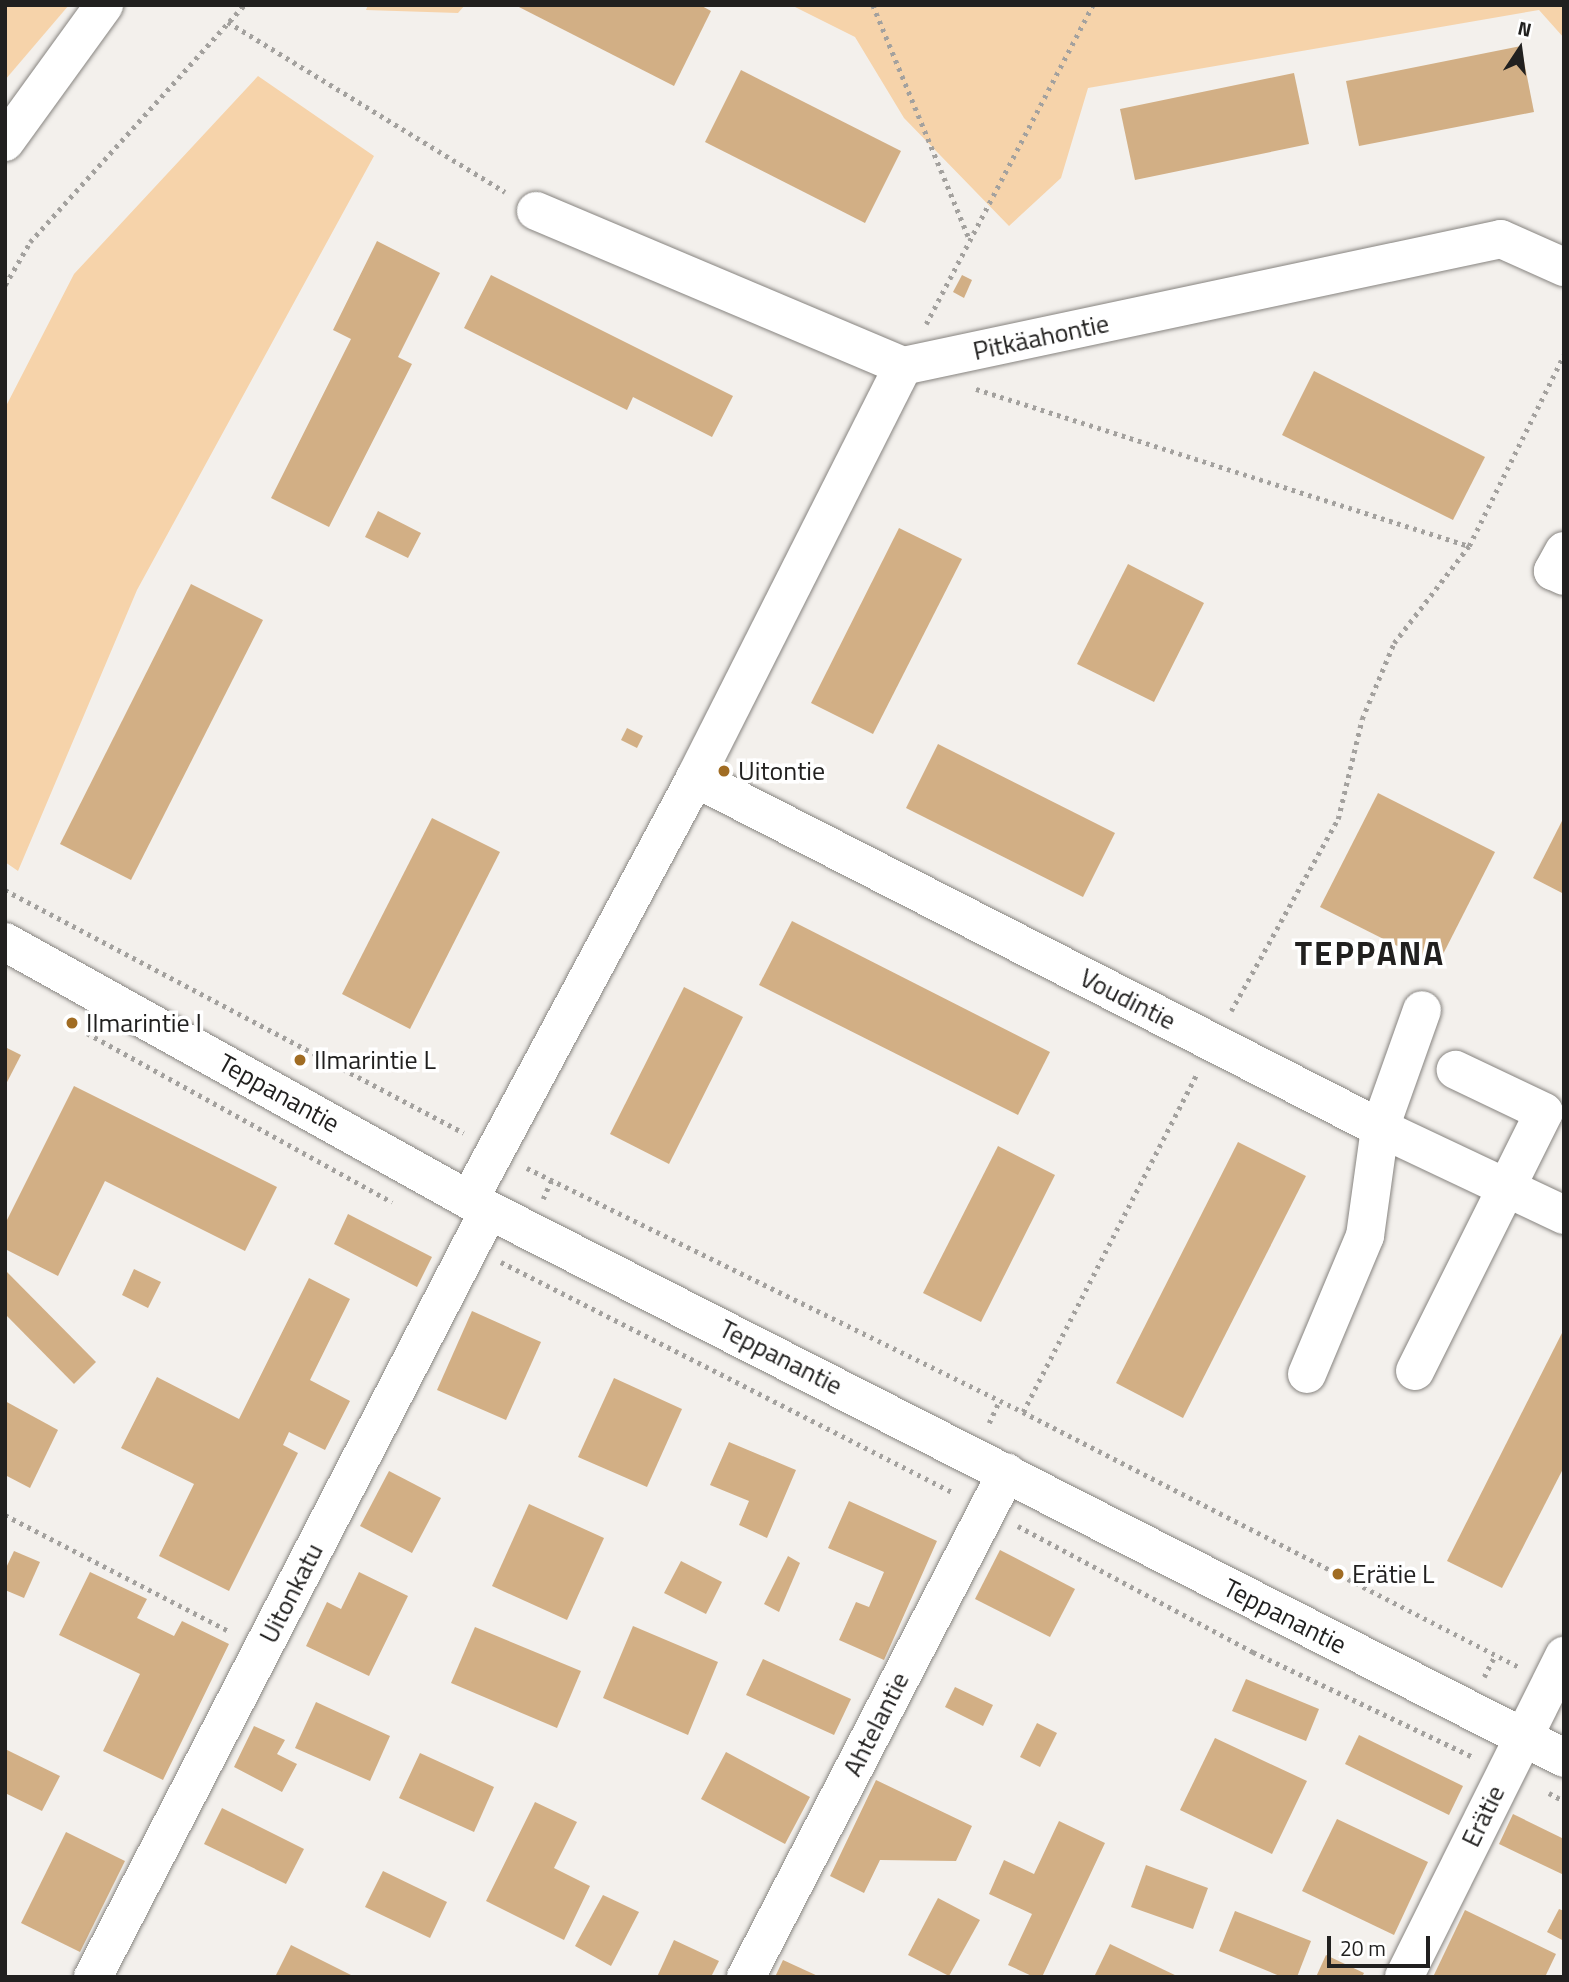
<!DOCTYPE html>
<html>
<head>
<meta charset="utf-8">
<style>
  body { margin:0 }
  #map { position:relative; width:1569px; height:1982px; overflow:hidden; background:#f3f0ec; font-family:"Titillium Web",sans-serif }
  div>[style] { position:absolute }
  .green>* { inset:0; background:#f6d3aa }
  .building>* { inset:0; background:#d2af85 }
  .path>* { height:4.5px; margin-top:-2.25px; transform-origin:0; background:repeating-linear-gradient(90deg,#a3a19e 0 3.5px,transparent 0 8.5px) }
  .roads { filter:drop-shadow(0 0 2px #878480) drop-shadow(0 0 2px #878480) }
  .minor>* { height:38px; margin:-19px; padding:0 19px; transform-origin:19px; border-radius:19px; background:#fff }
  .dots>* { width:19px; height:19px; translate:-50% -50%; box-sizing:border-box; border:4px solid #fff; border-radius:50% }
  span { translate:-50% -50%; white-space:nowrap; text-align:center; line-height:1.15; -webkit-text-stroke:7px #fff; paint-order:stroke }
  .street-label { font-size:26px; color:#21201f }
  .poi-label { font-size:26px; color:#21201f }
  .left { translate:0 -50%; text-align:left }
  .district-label { font-size:33px; color:#21201f; font-weight:700; letter-spacing:2px }
  .frame { position:absolute; inset:0; border:7px solid #21201f; pointer-events:none }
  .north { position:absolute; left:1485px; top:14px; width:70px; height:70px; -webkit-text-stroke:5px #fff; paint-order:stroke; rotate:13deg; font-size:19px; font-weight:700; line-height:28px; text-align:center; color:#21201f }
  .north::after { content:''; display:block; margin:auto; width:24px; height:32px; background:#21201f; clip-path:polygon(50% 0,100% 100%,50% 72%,0 100%) }
  .scale { position:absolute; left:1327px; top:1936px; width:103px; height:32px; box-sizing:border-box; border:4px solid #21201f; border-top:0; padding-left:9px; font-size:21px; line-height:24px; white-space:nowrap; color:#21201f; -webkit-text-stroke:5px #fff; paint-order:stroke }
</style>
</head>
<body>
<div id="map">
  <div class="green">
    <i style="clip-path:polygon(5px 5px,69px 5px,5px 80px)"></i>
    <i style="clip-path:polygon(368px 5px,465px 5px,458px 13px,366px 10px)"></i>
    <i style="clip-path:polygon(791px 5px,1564px 5px,1564px 38px,1539px 10px,1088px 88px,1061px 178px,1009px 226px,904px 118px,855px 37px)"></i>
    <i style="clip-path:polygon(258px 76px,374px 156px,137px 590px,18px 871px,5px 862px,5px 408px,74px 274px)"></i>
  </div>
  <div class="building">
    <i style="clip-path:polygon(515px 5px,700px 5px,711px 11px,674px 86px)"></i>
    <i style="clip-path:polygon(1521px 46px,1534px 112px,1359px 146px,1346px 81px)"></i>
    <i style="clip-path:polygon(741px 70px,901px 151px,865px 223px,705px 142px)"></i>
    <i style="clip-path:polygon(1294px 73px,1309px 144px,1135px 180px,1120px 109px)"></i>
    <i style="clip-path:polygon(377px 241px,440px 273px,398px 357px,412px 364px,329px 527px,271px 498px,351px 339px,333px 330px)"></i>
    <i style="clip-path:polygon(491px 275px,733px 396px,712px 437px,633px 397px,627px 410px,464px 328px)"></i>
    <i style="clip-path:polygon(962px 275px,972px 280px,964px 298px,953px 292px)"></i>
    <i style="clip-path:polygon(1314px 371px,1485px 457px,1453px 520px,1282px 435px)"></i>
    <i style="clip-path:polygon(378px 511px,421px 533px,408px 558px,365px 537px)"></i>
    <i style="clip-path:polygon(899px 528px,962px 559px,873px 734px,811px 703px)"></i>
    <i style="clip-path:polygon(1128px 564px,1204px 603px,1154px 702px,1077px 664px)"></i>
    <i style="clip-path:polygon(191px 584px,263px 620px,131px 880px,60px 844px)"></i>
    <i style="clip-path:polygon(627px 728px,643px 736px,637px 748px,621px 740px)"></i>
    <i style="clip-path:polygon(938px 744px,1115px 833px,1083px 897px,906px 808px)"></i>
    <i style="clip-path:polygon(1378px 793px,1495px 852px,1437px 966px,1320px 907px)"></i>
    <i style="clip-path:polygon(1564px 817px,1564px 894px,1533px 878px)"></i>
    <i style="clip-path:polygon(432px 818px,500px 852px,410px 1029px,342px 994px)"></i>
    <i style="clip-path:polygon(792px 921px,1050px 1052px,1018px 1115px,759px 985px)"></i>
    <i style="clip-path:polygon(684px 987px,743px 1017px,669px 1164px,610px 1134px)"></i>
    <i style="clip-path:polygon(5px 1047px,21px 1055px,5px 1086px)"></i>
    <i style="clip-path:polygon(74px 1086px,277px 1187px,245px 1251px,105px 1181px,58px 1276px,5px 1249px,5px 1224px)"></i>
    <i style="clip-path:polygon(1238px 1142px,1306px 1176px,1183px 1418px,1116px 1383px)"></i>
    <i style="clip-path:polygon(998px 1146px,1055px 1175px,981px 1322px,923px 1293px)"></i>
    <i style="clip-path:polygon(348px 1214px,432px 1257px,417px 1287px,334px 1244px)"></i>
    <i style="clip-path:polygon(134px 1269px,161px 1282px,148px 1308px,122px 1295px)"></i>
    <i style="clip-path:polygon(5px 1270px,96px 1362px,74px 1384px,5px 1314px)"></i>
    <i style="clip-path:polygon(309px 1278px,350px 1299px,310px 1380px,350px 1401px,325px 1450px,289px 1432px,283px 1445px,298px 1453px,229px 1591px,159px 1556px,194px 1484px,121px 1448px,157px 1377px,239px 1419px)"></i>
    <i style="clip-path:polygon(472px 1311px,541px 1342px,506px 1420px,437px 1390px)"></i>
    <i style="clip-path:polygon(1564px 1329px,1564px 1467px,1502px 1588px,1447px 1561px)"></i>
    <i style="clip-path:polygon(614px 1378px,682px 1409px,647px 1487px,578px 1457px)"></i>
    <i style="clip-path:polygon(5px 1401px,58px 1430px,30px 1488px,5px 1475px)"></i>
    <i style="clip-path:polygon(729px 1442px,796px 1470px,767px 1538px,739px 1525px,749px 1501px,710px 1485px)"></i>
    <i style="clip-path:polygon(389px 1471px,441px 1498px,412px 1553px,360px 1526px)"></i>
    <i style="clip-path:polygon(849px 1501px,937px 1541px,884px 1660px,839px 1640px,856px 1602px,869px 1607px,884px 1572px,828px 1548px)"></i>
    <i style="clip-path:polygon(529px 1504px,604px 1538px,567px 1620px,492px 1586px)"></i>
    <i style="clip-path:polygon(1000px 1550px,1075px 1589px,1050px 1637px,975px 1599px)"></i>
    <i style="clip-path:polygon(14px 1551px,40px 1562px,24px 1598px,5px 1590px,5px 1570px)"></i>
    <i style="clip-path:polygon(788px 1556px,800px 1563px,779px 1612px,764px 1604px)"></i>
    <i style="clip-path:polygon(681px 1561px,722px 1582px,706px 1614px,664px 1593px)"></i>
    <i style="clip-path:polygon(90px 1572px,147px 1599px,137px 1618px,174px 1636px,182px 1621px,229px 1644px,163px 1780px,103px 1751px,140px 1674px,59px 1635px)"></i>
    <i style="clip-path:polygon(359px 1572px,408px 1596px,369px 1676px,306px 1646px,327px 1602px,341px 1609px)"></i>
    <i style="clip-path:polygon(633px 1626px,718px 1662px,688px 1735px,603px 1698px)"></i>
    <i style="clip-path:polygon(475px 1627px,581px 1671px,557px 1728px,451px 1683px)"></i>
    <i style="clip-path:polygon(763px 1659px,851px 1699px,834px 1735px,746px 1695px)"></i>
    <i style="clip-path:polygon(1246px 1679px,1319px 1709px,1306px 1741px,1232px 1711px)"></i>
    <i style="clip-path:polygon(955px 1687px,993px 1705px,983px 1726px,945px 1707px)"></i>
    <i style="clip-path:polygon(316px 1702px,390px 1736px,370px 1781px,295px 1748px)"></i>
    <i style="clip-path:polygon(1037px 1723px,1057px 1733px,1040px 1767px,1020px 1757px)"></i>
    <i style="clip-path:polygon(254px 1726px,285px 1740px,277px 1754px,297px 1764px,282px 1792px,234px 1767px)"></i>
    <i style="clip-path:polygon(1359px 1735px,1463px 1786px,1449px 1815px,1345px 1764px)"></i>
    <i style="clip-path:polygon(1215px 1738px,1307px 1781px,1272px 1854px,1180px 1810px)"></i>
    <i style="clip-path:polygon(5px 1749px,60px 1776px,42px 1811px,5px 1793px)"></i>
    <i style="clip-path:polygon(726px 1752px,810px 1797px,785px 1844px,701px 1799px)"></i>
    <i style="clip-path:polygon(420px 1753px,494px 1787px,474px 1832px,399px 1798px)"></i>
    <i style="clip-path:polygon(876px 1780px,972px 1826px,956px 1861px,880px 1860px,864px 1893px,830px 1876px)"></i>
    <i style="clip-path:polygon(535px 1802px,577px 1822px,554px 1868px,590px 1886px,564px 1940px,486px 1901px)"></i>
    <i style="clip-path:polygon(222px 1808px,304px 1849px,286px 1884px,204px 1844px)"></i>
    <i style="clip-path:polygon(1513px 1814px,1564px 1839px,1564px 1875px,1499px 1844px)"></i>
    <i style="clip-path:polygon(1337px 1819px,1428px 1862px,1394px 1935px,1302px 1891px)"></i>
    <i style="clip-path:polygon(1059px 1821px,1105px 1843px,1042px 1977px,1034px 1977px,1008px 1965px,1032px 1914px,989px 1894px,1004px 1860px,1034px 1874px)"></i>
    <i style="clip-path:polygon(66px 1832px,125px 1861px,80px 1952px,21px 1923px)"></i>
    <i style="clip-path:polygon(1146px 1865px,1208px 1888px,1193px 1929px,1131px 1907px)"></i>
    <i style="clip-path:polygon(383px 1871px,447px 1902px,430px 1938px,365px 1907px)"></i>
    <i style="clip-path:polygon(603px 1895px,639px 1912px,611px 1966px,575px 1946px)"></i>
    <i style="clip-path:polygon(938px 1898px,980px 1920px,949px 1976px,908px 1955px)"></i>
    <i style="clip-path:polygon(1559px 1909px,1564px 1911px,1564px 1941px,1547px 1932px)"></i>
    <i style="clip-path:polygon(1465px 1910px,1556px 1954px,1545px 1977px,1433px 1977px)"></i>
    <i style="clip-path:polygon(1235px 1911px,1311px 1941px,1297px 1977px,1282px 1977px,1219px 1951px)"></i>
    <i style="clip-path:polygon(674px 1940px,719px 1961px,711px 1977px,657px 1977px)"></i>
    <i style="clip-path:polygon(1110px 1944px,1179px 1977px,1094px 1977px)"></i>
    <i style="clip-path:polygon(291px 1945px,355px 1977px,275px 1977px)"></i>
    <i style="clip-path:polygon(1326px 1955px,1364px 1973px,1362px 1977px,1316px 1977px)"></i>
    <i style="clip-path:polygon(783px 1960px,820px 1977px,775px 1977px)"></i>
  </div>
  <div class="path">
    <i style="left:873px;top:5px;width:254px;rotate:67.6deg"></i>
    <i style="left:228px;top:22px;width:325px;rotate:31.5deg"></i>
    <i style="left:5px;top:285px;width:50px;rotate:-59.8deg"></i>
    <i style="left:30px;top:242px;width:319px;rotate:-47.9deg"></i>
    <i style="left:926px;top:324px;width:360px;rotate:-62.4deg"></i>
    <i style="left:976px;top:389px;width:517px;rotate:17.66deg"></i>
    <i style="left:5px;top:890px;width:519px;rotate:27.9deg"></i>
    <i style="left:1231px;top:1011px;width:220px;rotate:-60.9deg"></i>
    <i style="left:1338px;top:819px;width:103px;rotate:-76.5deg"></i>
    <i style="left:1362px;top:719px;width:82px;rotate:-67.2deg"></i>
    <i style="left:1394px;top:643px;width:123px;rotate:-52.3deg"></i>
    <i style="left:1469px;top:546px;width:213px;rotate:-63.6deg"></i>
    <i style="left:87px;top:1033px;width:349px;rotate:29deg"></i>
    <i style="left:527px;top:1168px;width:553px;rotate:26.19deg"></i>
    <i style="left:1023px;top:1412px;width:558px;rotate:27.21deg"></i>
    <i style="left:543px;top:1199px;width:20px;rotate:-66deg"></i>
    <i style="left:501px;top:1262px;width:508px;rotate:27.02deg"></i>
    <i style="left:1023px;top:1412px;width:380px;rotate:-62.8deg"></i>
    <i style="left:989px;top:1423px;width:23px;rotate:-65deg"></i>
    <i style="left:5px;top:1515px;width:254px;rotate:27.4deg"></i>
    <i style="left:1018px;top:1526px;width:267px;rotate:28.2deg"></i>
    <i style="left:1253px;top:1652px;width:246px;rotate:25.5deg"></i>
    <i style="left:1484px;top:1677px;width:25px;rotate:-63deg"></i>
    <i style="left:1549px;top:1793px;width:17px;rotate:28deg"></i>
  </div>
  <div class="roads">
    <div class="minor">
      <i style="left:5px;top:142px;width:169px;rotate:-54.1deg"></i>
      <i style="left:536px;top:211px;width:398px;rotate:22.9deg"></i>
      <i style="left:903px;top:366px;width:611px;rotate:-11.99deg"></i>
      <i style="left:1501px;top:239px;width:69px;rotate:24deg"></i>
      <i style="left:1564px;top:551px;width:23px;rotate:119deg"></i>
      <i style="left:1553px;top:571px;width:12px;rotate:24deg"></i>
      <i style="left:695px;top:778px;width:769px;rotate:27.06deg"></i>
      <i style="left:1380px;top:1128px;width:204px;rotate:25.3deg"></i>
      <i style="left:5px;top:942px;width:531px;rotate:29.08deg"></i>
      <i style="left:469px;top:1200px;width:1229px;rotate:27deg"></i>
      <i style="left:469px;top:1200px;width:479px;rotate:-61.8deg"></i>
      <i style="left:695px;top:778px;width:462px;rotate:-63.2deg"></i>
      <i style="left:1415px;top:1371px;width:289px;rotate:-63.5deg"></i>
      <i style="left:1544px;top:1112px;width:98px;rotate:-154.5deg"></i>
      <i style="left:1307px;top:1374px;width:150px;rotate:-67.2deg"></i>
      <i style="left:1365px;top:1236px;width:109px;rotate:-82.1deg"></i>
      <i style="left:1380px;top:1128px;width:125px;rotate:-70.4deg"></i>
      <i style="left:93px;top:1977px;width:863px;rotate:-62.69deg"></i>
      <i style="left:746px;top:1977px;width:568px;rotate:-62.67deg"></i>
      <i style="left:1404px;top:1977px;width:359px;rotate:-63.5deg"></i>
    </div>
  </div>
  <div class="dots">
    <i style="left:724px;top:771px;background:#a06c23"></i>
    <i style="left:72px;top:1023px;background:#a06c23"></i>
    <i style="left:300px;top:1060px;background:#a06c23"></i>
    <i style="left:1338px;top:1574px;background:#a06c23"></i>
  </div>
  <div class="street-label">
    <span style="left:1041px;top:337px;rotate:-12deg">Pitkäahontie</span>
    <span style="left:1128px;top:999px;rotate:27deg">Voudintie</span>
    <span style="left:279px;top:1093px;rotate:29deg">Teppanantie</span>
    <span style="left:781px;top:1357px;rotate:27deg">Teppanantie</span>
    <span style="left:291px;top:1593px;rotate:-63deg">Uitonkatu</span>
    <span style="left:1285px;top:1616px;rotate:27deg">Teppanantie</span>
    <span style="left:876px;top:1724px;rotate:-63deg">Ahtelantie</span>
    <span style="left:1483px;top:1816px;rotate:-64deg">Erätie</span>
  </div>
  <div class="poi-label">
    <span class="left" style="left:738px;top:771px">Uitontie</span>
    <span class="left" style="left:86px;top:1023px">Ilmarintie I</span>
    <span class="left" style="left:314px;top:1060px">Ilmarintie L</span>
    <span class="left" style="left:1352px;top:1574px">Erätie L</span>
  </div>
  <div class="district-label">
    <span style="left:1370px;top:954px">TEPPANA</span>
  </div>
  <div class="frame"></div>
  <div class="north">N</div>
  <div class="scale">20 m</div>
</div>
</body>
</html>
